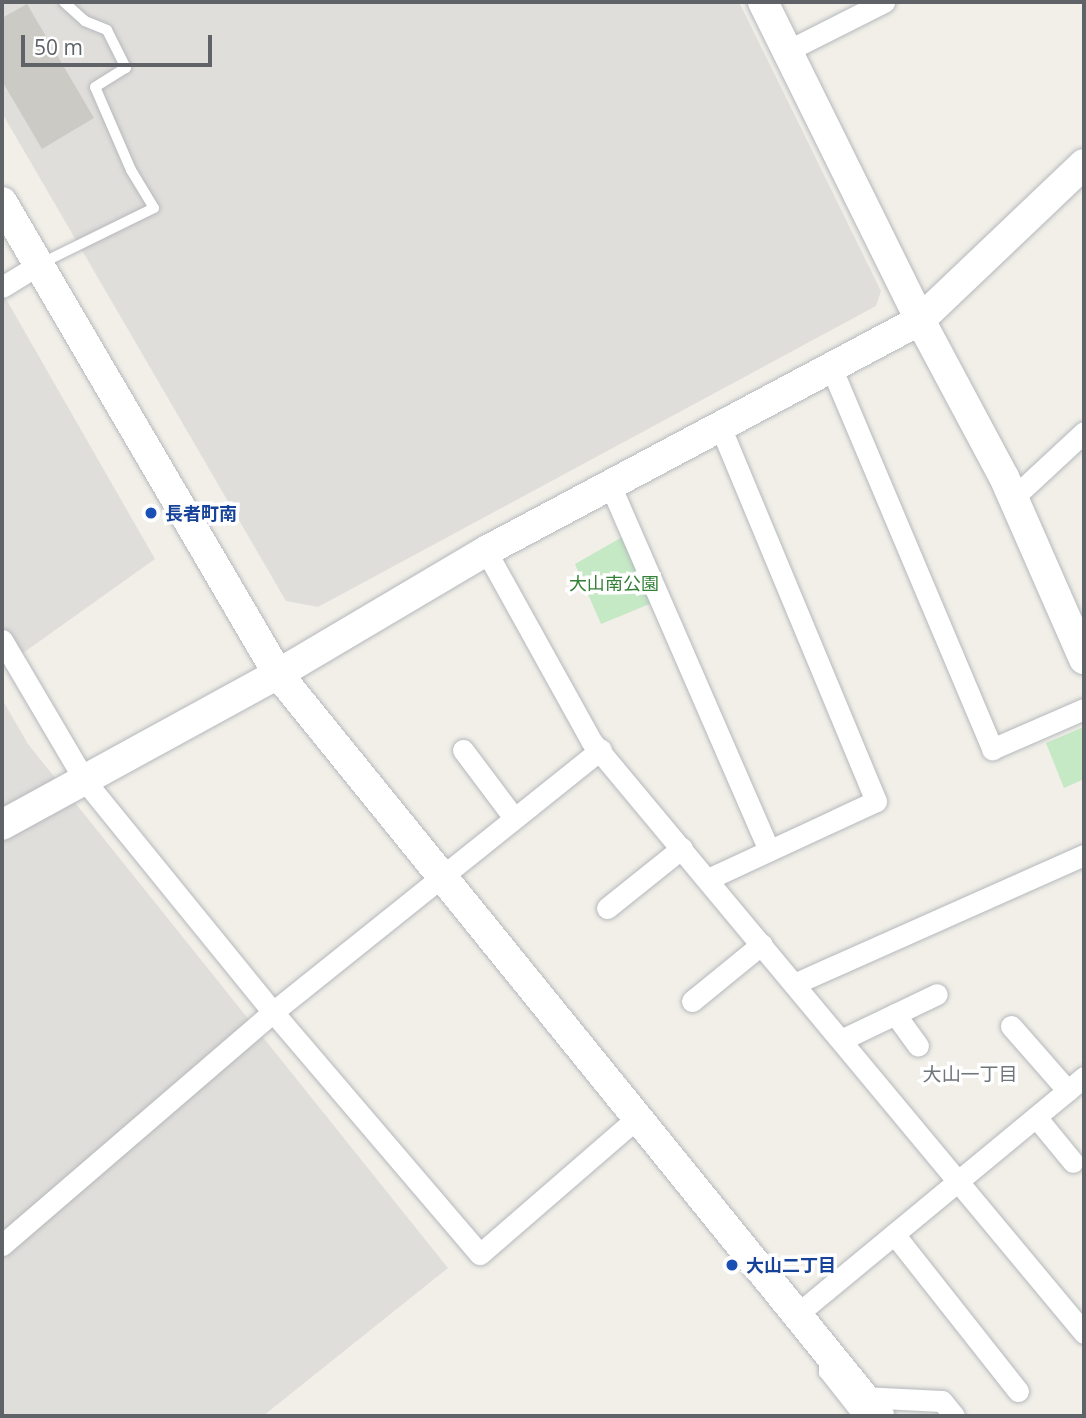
<!DOCTYPE html>
<html>
<head>
<meta charset="utf-8">
<style>
  body { margin:0 }
  #map { position:relative; width:1086px; height:1418px; overflow:hidden; background:#f1efe8; font-family:"Open Sans","Noto Sans JP",sans-serif }
  div>[style] { position:absolute }
  .industrial>* { inset:0; background:#e0deda }
  .green>* { inset:0; background:#c5e8c5 }
  .building>* { inset:0; background:#cccac5 }
  .roads { filter:drop-shadow(0 0 2px #b5b8bc) drop-shadow(0 0 2px #b5b8bc) }
  .lane>* { height:10px; margin:-5px; padding:0 5px; transform-origin:5px; border-radius:5px; background:#fff }
  .street>* { height:21px; margin:-10.5px; padding:0 10.5px; transform-origin:10.5px; border-radius:10.5px; background:#fff }
  .secondary>* { height:30px; margin:-15px; padding:0 15px; transform-origin:15px; border-radius:15px; background:#fff }
  .dots>* { width:19px; height:19px; translate:-50% -50%; box-sizing:border-box; border:4px solid #fff; border-radius:50% }
  span { translate:-50% -50%; white-space:nowrap; text-align:center; line-height:1.15; -webkit-text-stroke:7px #fff; paint-order:stroke }
  .transit-label { font-size:18px; color:#164399; font-weight:700 }
  .left { translate:0 -50%; text-align:left }
  .park-label { font-size:18px; color:#348238 }
  .neighbourhood-label { font-size:19px; color:#70757a }
  .frame { position:absolute; inset:0; border:4px solid #5f6368; pointer-events:none }
  .scale { position:absolute; left:21px; top:35px; width:191px; height:32px; box-sizing:border-box; border:4px solid #5f6368; border-top:0; padding-left:9px; font-size:21px; line-height:24px; white-space:nowrap; color:#5f6368; -webkit-text-stroke:5px #fff; paint-order:stroke }
</style>
</head>
<body>
<div id="map">
  <div class="industrial">
    <i style="clip-path:polygon(2px 2px,739px 2px,881px 291px,876px 306px,318px 607px,286px 601px,2px 113px)"></i>
    <i style="clip-path:polygon(2px 292px,155px 559px,2px 668px)"></i>
    <i style="clip-path:polygon(2px 699px,28px 744px,448px 1268px,263px 1416px,2px 1416px)"></i>
  </div>
  <div class="green">
    <i style="clip-path:polygon(624px 536px,652px 603px,601px 624px,575px 564px)"></i>
    <i style="clip-path:polygon(1084px 727px,1084px 779px,1064px 788px,1046px 743px)"></i>
  </div>
  <div class="building">
    <i style="clip-path:polygon(27px 4px,94px 118px,42px 149px,2px 81px,2px 18px)"></i>
  </div>
  <div class="roads">
    <div class="lane">
      <i style="left:40px;top:264px;width:127px;rotate:-26.2deg"></i>
      <i style="left:154px;top:208px;width:44px;rotate:-121.2deg"></i>
      <i style="left:131px;top:170px;width:90px;rotate:-113.4deg"></i>
      <i style="left:95px;top:87px;width:36px;rotate:-32deg"></i>
      <i style="left:126px;top:68px;width:42px;rotate:-116.6deg"></i>
      <i style="left:107px;top:30px;width:24px;rotate:-158deg"></i>
      <i style="left:85px;top:21px;width:28px;rotate:-138deg"></i>
      <i style="left:824px;top:1359px;width:14px;rotate:90deg"></i>
      <i style="left:824px;top:1373px;width:55px;rotate:51.7deg"></i>
    </div>
    <div class="street">
      <i style="left:787px;top:51px;width:109px;rotate:-26.8deg"></i>
      <i style="left:2px;top:287px;width:42px;rotate:-31.4deg"></i>
      <i style="left:831px;top:367px;width:415px;rotate:67.1deg"></i>
      <i style="left:992px;top:749px;width:100px;rotate:-23.5deg"></i>
      <i style="left:611px;top:487px;width:396px;rotate:66.5deg"></i>
      <i style="left:1013px;top:498px;width:97px;rotate:-42.9deg"></i>
      <i style="left:486px;top:551px;width:218px;rotate:61deg"></i>
      <i style="left:592px;top:742px;width:769px;rotate:50.22deg"></i>
      <i style="left:2px;top:640px;width:164px;rotate:59.5deg"></i>
      <i style="left:85px;top:781px;width:298px;rotate:50.9deg"></i>
      <i style="left:273px;top:1012px;width:318px;rotate:49.5deg"></i>
      <i style="left:480px;top:1254px;width:206px;rotate:-40.9deg"></i>
      <i style="left:463px;top:750px;width:85px;rotate:53.1deg"></i>
      <i style="left:708px;top:879px;width:185px;rotate:-24.9deg"></i>
      <i style="left:876px;top:801px;width:404px;rotate:-112.6deg"></i>
      <i style="left:607px;top:908px;width:96px;rotate:-38.7deg"></i>
      <i style="left:794px;top:984px;width:317px;rotate:-24deg"></i>
      <i style="left:692px;top:1001px;width:90px;rotate:-39.2deg"></i>
      <i style="left:895px;top:1014px;width:39px;rotate:54deg"></i>
      <i style="left:1011px;top:1026px;width:86px;rotate:48.8deg"></i>
      <i style="left:841px;top:1040px;width:106px;rotate:-25.6deg"></i>
      <i style="left:1036px;top:1117px;width:58px;rotate:50.6deg"></i>
      <i style="left:894px;top:1234px;width:200px;rotate:51.7deg"></i>
      <i style="left:2px;top:1245px;width:357px;rotate:-40.7deg"></i>
      <i style="left:273px;top:1012px;width:420px;rotate:-38.7deg"></i>
      <i style="left:795px;top:1316px;width:375px;rotate:-39.6deg"></i>
      <i style="left:863px;top:1402px;width:5px;rotate:-112deg"></i>
      <i style="left:861px;top:1397px;width:81px;rotate:2.8deg"></i>
      <i style="left:942px;top:1401px;width:19px;rotate:51deg"></i>
    </div>
    <div class="secondary">
      <i style="left:763px;top:2px;width:355px;rotate:63.7deg"></i>
      <i style="left:920px;top:320px;width:178px;rotate:61.9deg"></i>
      <i style="left:1004px;top:477px;width:199px;rotate:66.3deg"></i>
      <i style="left:2px;top:202px;width:547px;rotate:59.68deg"></i>
      <i style="left:278px;top:674px;width:955px;rotate:50.99deg"></i>
      <i style="left:2px;top:825px;width:315px;rotate:-28.7deg"></i>
      <i style="left:278px;top:674px;width:242px;rotate:-30.6deg"></i>
      <i style="left:486px;top:551px;width:492px;rotate:-28deg"></i>
      <i style="left:920px;top:320px;width:226px;rotate:-43.6deg"></i>
    </div>
  </div>
  <div class="dots">
    <i style="left:151px;top:513px;background:#1a4fb4"></i>
    <i style="left:732px;top:1265px;background:#1a4fb4"></i>
  </div>
  <div class="transit-label">
    <span class="left" style="left:165px;top:513px">長者町南</span>
    <span class="left" style="left:746px;top:1265px">大山二丁目</span>
  </div>
  <div class="park-label">
    <span style="left:614px;top:583px">大山南公園</span>
  </div>
  <div class="neighbourhood-label">
    <span style="left:970px;top:1075px">大山一丁目</span>
  </div>
  <div class="frame"></div>
  <div class="scale">50 m</div>
</div>
</body>
</html>
